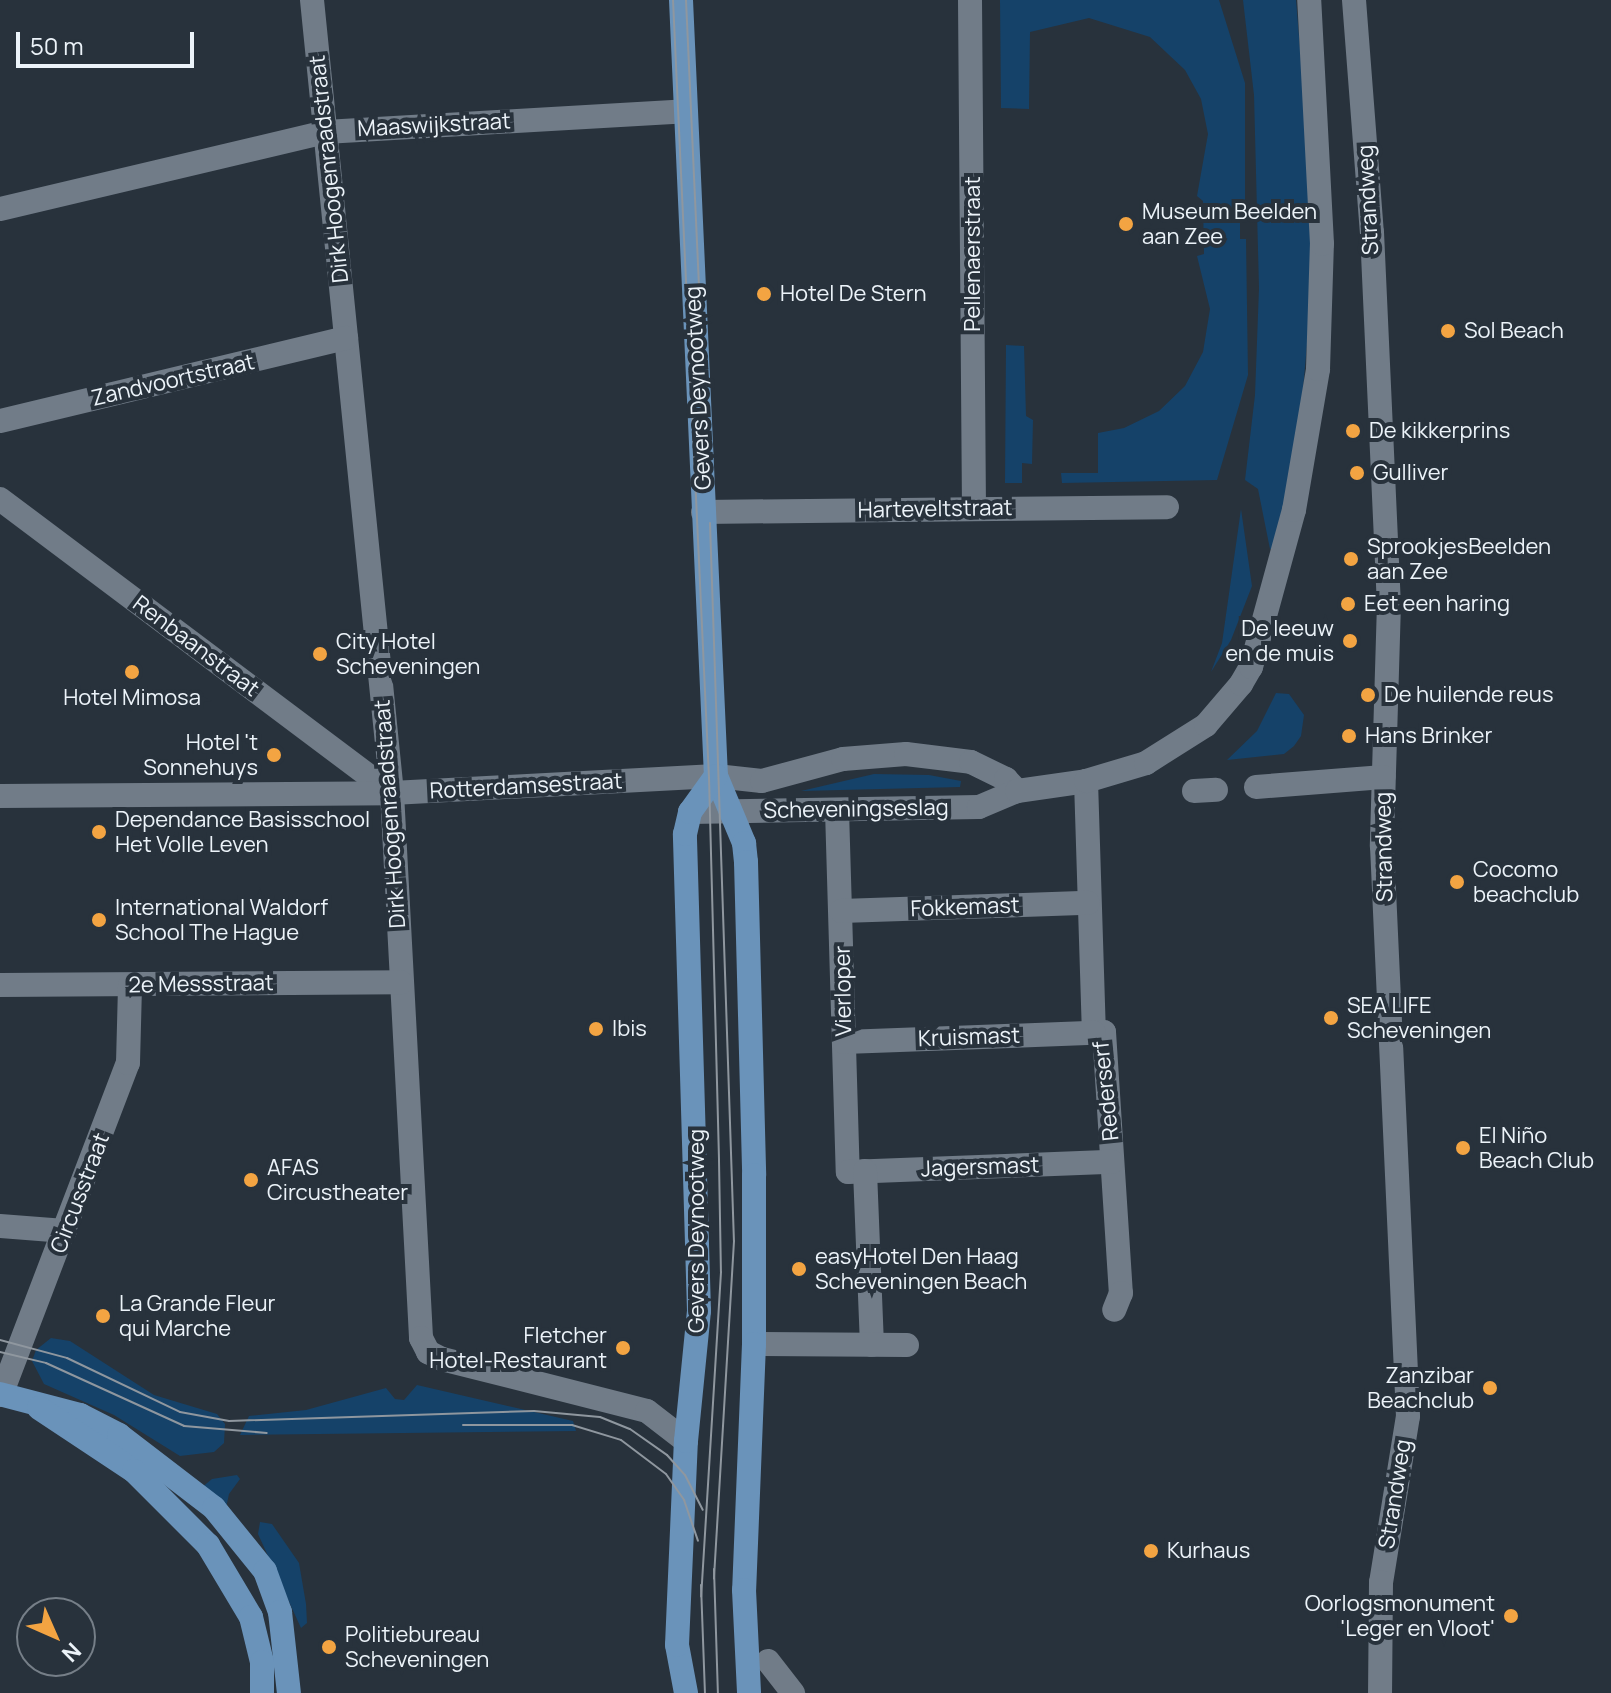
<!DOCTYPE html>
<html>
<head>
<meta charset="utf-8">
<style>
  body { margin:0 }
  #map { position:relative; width:1611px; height:1693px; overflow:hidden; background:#28323c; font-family:Manrope,sans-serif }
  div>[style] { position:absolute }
  .green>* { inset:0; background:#154269 }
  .minor>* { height:24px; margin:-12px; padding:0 12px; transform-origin:12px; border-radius:12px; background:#717c88 }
  .major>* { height:24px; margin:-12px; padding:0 12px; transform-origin:12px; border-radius:12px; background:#6a93ba }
  .tram>* { height:2px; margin:-1px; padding:0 1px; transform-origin:1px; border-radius:1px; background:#8f979f }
  .dots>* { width:22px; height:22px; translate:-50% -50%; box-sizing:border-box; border:4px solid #28323c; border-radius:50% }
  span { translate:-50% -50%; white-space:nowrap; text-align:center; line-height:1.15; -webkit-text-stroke:8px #28323c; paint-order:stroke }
  .street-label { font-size:22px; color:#ecf3f9 }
  .poi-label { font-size:22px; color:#ecf3f9 }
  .left { translate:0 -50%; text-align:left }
  .right { translate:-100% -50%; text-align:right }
  .north { position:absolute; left:16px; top:1597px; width:80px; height:80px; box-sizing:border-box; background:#28323c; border:2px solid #767f88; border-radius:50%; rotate:135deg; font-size:22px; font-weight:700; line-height:32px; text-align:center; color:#ecf3f9 }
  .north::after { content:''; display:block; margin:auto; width:28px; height:36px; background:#f3a442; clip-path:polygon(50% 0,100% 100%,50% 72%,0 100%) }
  .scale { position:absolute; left:16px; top:32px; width:178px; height:36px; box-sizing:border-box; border:4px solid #ecf3f9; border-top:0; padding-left:10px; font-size:24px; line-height:28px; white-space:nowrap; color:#ecf3f9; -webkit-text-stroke:6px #28323c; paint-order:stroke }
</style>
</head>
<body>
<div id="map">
  <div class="green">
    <i style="clip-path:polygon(1000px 0,1219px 0,1245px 83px,1245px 222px,1240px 222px,1240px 239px,1246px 239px,1248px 375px,1217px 480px,1062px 483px,1061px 473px,1098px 473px,1098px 433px,1124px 428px,1159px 411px,1185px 386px,1203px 352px,1210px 309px,1197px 256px,1204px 254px,1203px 201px,1197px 196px,1208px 134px,1201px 99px,1185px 70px,1150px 37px,1089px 18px,1030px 32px,1029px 109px,1001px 108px)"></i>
    <i style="clip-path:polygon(1243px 0,1296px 0,1316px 242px,1298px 446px,1275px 550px,1270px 549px,1258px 489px,1245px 480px,1255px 395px,1259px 288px,1254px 95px)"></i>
    <i style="clip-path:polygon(1006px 345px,1024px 346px,1026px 416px,1033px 420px,1032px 464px,1022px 463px,1022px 483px,1005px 483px)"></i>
    <i style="clip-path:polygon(1241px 509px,1252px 586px,1231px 640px,1211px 672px,1222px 643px)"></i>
    <i style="clip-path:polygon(1276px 693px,1289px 694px,1304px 715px,1301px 736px,1294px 746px,1284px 754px,1227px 760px,1257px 731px)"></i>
    <i style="clip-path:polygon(874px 774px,929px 775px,961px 781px,960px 787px,801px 791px)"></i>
    <i style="clip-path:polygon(51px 1338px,70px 1341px,154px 1395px,217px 1414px,225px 1424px,224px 1443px,214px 1452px,180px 1456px,114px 1415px,44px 1384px,32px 1361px,36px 1350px)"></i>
    <i style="clip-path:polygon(417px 1385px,573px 1421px,576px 1431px,240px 1435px,249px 1416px,306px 1410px,386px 1388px,395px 1399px,404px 1400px)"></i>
    <i style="clip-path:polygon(237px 1475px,240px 1479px,229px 1494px,226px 1508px,201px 1488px,212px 1479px)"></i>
    <i style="clip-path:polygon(260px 1522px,272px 1524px,299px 1563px,306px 1604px,307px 1623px,301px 1628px,258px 1534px)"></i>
  </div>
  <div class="minor">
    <i style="left:312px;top:0;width:797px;rotate:84.24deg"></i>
    <i style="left:392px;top:793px;width:546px;rotate:86.95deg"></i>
    <i style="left:421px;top:1338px;width:16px;rotate:63deg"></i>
    <i style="left:428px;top:1352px;width:16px;rotate:27deg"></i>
    <i style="left:442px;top:1359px;width:211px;rotate:14.2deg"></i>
    <i style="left:647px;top:1411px;width:49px;rotate:37.6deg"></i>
    <i style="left:970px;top:0;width:508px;rotate:89.55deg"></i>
    <i style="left:1354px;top:0;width:233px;rotate:85.6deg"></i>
    <i style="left:1372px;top:232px;width:371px;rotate:87.4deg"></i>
    <i style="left:1389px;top:603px;width:243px;rotate:91.7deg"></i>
    <i style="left:1382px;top:846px;width:571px;rotate:87.39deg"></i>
    <i style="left:1408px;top:1416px;width:168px;rotate:99.2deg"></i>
    <i style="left:1381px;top:1582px;width:111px;rotate:90.5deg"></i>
    <i style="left:0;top:209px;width:334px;rotate:-13.3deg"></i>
    <i style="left:325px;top:132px;width:361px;rotate:-3.3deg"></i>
    <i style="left:0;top:421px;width:356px;rotate:-13.5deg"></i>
    <i style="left:0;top:499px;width:490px;rotate:36.9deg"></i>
    <i style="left:703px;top:512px;width:464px;rotate:-0.6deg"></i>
    <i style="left:1086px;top:781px;width:252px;rotate:88.2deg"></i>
    <i style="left:1094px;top:1033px;width:10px;rotate:-6deg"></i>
    <i style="left:1104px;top:1032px;width:262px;rotate:86.3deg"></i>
    <i style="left:1121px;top:1293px;width:18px;rotate:112deg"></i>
    <i style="left:1256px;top:787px;width:128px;rotate:-4.5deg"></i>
    <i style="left:1194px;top:791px;width:22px;rotate:-3deg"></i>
    <i style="left:0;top:796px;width:392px;rotate:-0.4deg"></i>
    <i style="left:392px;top:793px;width:324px;rotate:-3deg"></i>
    <i style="left:716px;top:776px;width:46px;rotate:6.2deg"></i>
    <i style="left:762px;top:781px;width:84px;rotate:-15.2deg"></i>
    <i style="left:843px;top:759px;width:63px;rotate:-4.5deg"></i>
    <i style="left:906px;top:754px;width:65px;rotate:7deg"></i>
    <i style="left:971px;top:762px;width:39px;rotate:26deg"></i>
    <i style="left:1006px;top:779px;width:16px;rotate:47deg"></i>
    <i style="left:837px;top:810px;width:362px;rotate:88.3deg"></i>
    <i style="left:848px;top:1172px;width:264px;rotate:-2.2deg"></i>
    <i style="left:690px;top:812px;width:289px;rotate:-1deg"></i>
    <i style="left:979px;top:807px;width:41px;rotate:-22.8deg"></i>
    <i style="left:1017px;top:791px;width:70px;rotate:-8.2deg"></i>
    <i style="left:1086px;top:781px;width:63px;rotate:-16.7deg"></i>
    <i style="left:1146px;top:763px;width:71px;rotate:-32.3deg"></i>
    <i style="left:1206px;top:725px;width:54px;rotate:-49.5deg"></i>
    <i style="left:1241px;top:684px;width:20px;rotate:-60deg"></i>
    <i style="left:1251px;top:667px;width:163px;rotate:-74.7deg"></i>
    <i style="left:1294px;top:510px;width:143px;rotate:-80.3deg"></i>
    <i style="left:1318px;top:369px;width:125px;rotate:-88.2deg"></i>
    <i style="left:1322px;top:244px;width:244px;rotate:-93deg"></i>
    <i style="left:841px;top:911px;width:247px;rotate:-1.9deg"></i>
    <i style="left:0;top:985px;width:401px;rotate:-0.4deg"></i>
    <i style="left:844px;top:1042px;width:250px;rotate:-2.1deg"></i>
    <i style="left:865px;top:1171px;width:174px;rotate:87.7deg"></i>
    <i style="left:0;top:1226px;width:65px;rotate:4.4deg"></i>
    <i style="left:754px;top:1344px;width:153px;rotate:0.4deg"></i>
    <i style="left:1px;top:1395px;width:355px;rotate:-69.1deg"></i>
    <i style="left:128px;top:1063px;width:78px;rotate:-88.5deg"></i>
    <i style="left:768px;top:1661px;width:41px;rotate:52deg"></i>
  </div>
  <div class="major">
    <i style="left:681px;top:0;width:777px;rotate:87.42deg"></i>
    <i style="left:716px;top:776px;width:73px;rotate:67.3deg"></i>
    <i style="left:744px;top:843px;width:19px;rotate:84deg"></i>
    <i style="left:746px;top:862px;width:313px;rotate:88.5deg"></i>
    <i style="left:754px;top:1175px;width:169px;rotate:90deg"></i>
    <i style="left:754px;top:1344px;width:246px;rotate:92.3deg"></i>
    <i style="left:744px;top:1590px;width:103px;rotate:87.2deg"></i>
    <i style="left:0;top:1394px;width:83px;rotate:14.7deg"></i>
    <i style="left:80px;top:1415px;width:44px;rotate:27.1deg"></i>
    <i style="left:119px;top:1435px;width:120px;rotate:37.5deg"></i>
    <i style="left:214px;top:1508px;width:81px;rotate:51deg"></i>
    <i style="left:265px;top:1571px;width:44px;rotate:69.9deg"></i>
    <i style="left:280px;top:1612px;width:81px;rotate:83.7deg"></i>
    <i style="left:39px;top:1408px;width:114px;rotate:33.6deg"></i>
    <i style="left:134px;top:1471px;width:105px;rotate:45deg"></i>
    <i style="left:208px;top:1545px;width:84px;rotate:59.2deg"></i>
    <i style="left:251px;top:1617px;width:46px;rotate:76.3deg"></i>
    <i style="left:262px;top:1662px;width:31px;rotate:90deg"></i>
    <i style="left:686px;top:1693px;width:49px;rotate:-100.6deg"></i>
    <i style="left:677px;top:1645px;width:204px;rotate:-87.5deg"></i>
    <i style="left:686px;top:1441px;width:131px;rotate:-84.3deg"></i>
    <i style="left:699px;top:1311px;width:477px;rotate:-91.7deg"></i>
    <i style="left:685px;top:834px;width:23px;rotate:-77deg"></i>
    <i style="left:690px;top:812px;width:44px;rotate:-54.2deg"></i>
  </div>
  <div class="tram">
    <i style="left:673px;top:0;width:778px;rotate:87.35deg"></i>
    <i style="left:709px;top:777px;width:384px;rotate:88.5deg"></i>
    <i style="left:719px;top:1161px;width:111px;rotate:89deg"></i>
    <i style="left:721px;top:1272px;width:325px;rotate:93.5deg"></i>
    <i style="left:686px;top:0;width:376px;rotate:87.4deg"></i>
    <i style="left:710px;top:523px;width:718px;rotate:88.09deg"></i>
    <i style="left:734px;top:1241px;width:338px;rotate:93.4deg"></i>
    <i style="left:0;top:1340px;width:69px;rotate:15deg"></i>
    <i style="left:67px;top:1358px;width:125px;rotate:25.5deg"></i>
    <i style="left:180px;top:1412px;width:50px;rotate:10.4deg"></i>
    <i style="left:229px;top:1421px;width:305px;rotate:-1.9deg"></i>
    <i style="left:534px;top:1411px;width:66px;rotate:5.2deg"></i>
    <i style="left:600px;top:1417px;width:32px;rotate:22deg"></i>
    <i style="left:630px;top:1429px;width:45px;rotate:35.1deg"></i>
    <i style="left:667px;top:1455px;width:27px;rotate:48deg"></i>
    <i style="left:685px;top:1475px;width:39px;rotate:63deg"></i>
    <i style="left:0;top:1352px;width:47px;rotate:13.4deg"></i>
    <i style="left:46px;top:1363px;width:152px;rotate:24.5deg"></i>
    <i style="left:184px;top:1426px;width:83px;rotate:4.8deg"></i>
    <i style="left:463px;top:1425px;width:109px"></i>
    <i style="left:572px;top:1425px;width:51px;rotate:17deg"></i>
    <i style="left:621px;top:1440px;width:56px;rotate:37.1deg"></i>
    <i style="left:666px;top:1474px;width:32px;rotate:55deg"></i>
    <i style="left:684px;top:1500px;width:43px;rotate:71.1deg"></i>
    <i style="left:714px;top:1569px;width:124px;rotate:88.2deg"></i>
    <i style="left:701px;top:1585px;width:108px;rotate:87.9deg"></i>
  </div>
  <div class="dots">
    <i style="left:1126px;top:224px;background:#f3a442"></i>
    <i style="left:764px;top:294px;background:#f3a442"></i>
    <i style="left:1448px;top:331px;background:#f3a442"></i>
    <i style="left:1353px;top:431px;background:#f3a442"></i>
    <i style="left:1357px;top:473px;background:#f3a442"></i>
    <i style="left:1351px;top:559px;background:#f3a442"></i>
    <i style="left:1348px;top:604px;background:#f3a442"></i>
    <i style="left:1350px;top:641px;background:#f3a442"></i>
    <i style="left:320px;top:654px;background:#f3a442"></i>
    <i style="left:132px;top:672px;background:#f3a442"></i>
    <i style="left:1368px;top:695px;background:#f3a442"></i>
    <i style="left:1349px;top:736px;background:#f3a442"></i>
    <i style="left:274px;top:755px;background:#f3a442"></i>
    <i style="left:99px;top:832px;background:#f3a442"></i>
    <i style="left:1457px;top:882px;background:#f3a442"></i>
    <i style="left:99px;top:920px;background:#f3a442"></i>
    <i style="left:1331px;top:1018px;background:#f3a442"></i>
    <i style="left:596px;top:1029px;background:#f3a442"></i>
    <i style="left:1463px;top:1148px;background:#f3a442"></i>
    <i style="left:251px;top:1180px;background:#f3a442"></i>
    <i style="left:799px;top:1269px;background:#f3a442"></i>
    <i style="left:103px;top:1316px;background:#f3a442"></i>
    <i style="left:623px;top:1348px;background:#f3a442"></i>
    <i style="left:1490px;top:1388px;background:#f3a442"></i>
    <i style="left:1151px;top:1551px;background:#f3a442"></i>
    <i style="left:1511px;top:1616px;background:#f3a442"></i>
    <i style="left:329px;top:1647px;background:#f3a442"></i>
  </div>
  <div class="street-label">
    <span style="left:434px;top:125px;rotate:-3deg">Maaswijkstraat</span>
    <span style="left:329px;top:169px;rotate:-96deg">Dirk Hoogenraadstraat</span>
    <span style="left:1368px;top:200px;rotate:-93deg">Strandweg</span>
    <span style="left:973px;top:254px;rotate:-90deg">Pellenaerstraat</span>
    <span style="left:173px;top:380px;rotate:-13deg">Zandvoortstraat</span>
    <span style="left:698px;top:388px;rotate:-93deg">Gevers Deynootweg</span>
    <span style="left:935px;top:509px;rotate:-1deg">Harteveltstraat</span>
    <span style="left:196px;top:646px;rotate:37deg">Renbaanstraat</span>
    <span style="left:526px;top:786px;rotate:-3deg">Rotterdamsestraat</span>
    <span style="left:856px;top:809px;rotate:-1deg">Scheveningseslag</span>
    <span style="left:390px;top:814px;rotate:-94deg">Dirk Hoogenraadstraat</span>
    <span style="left:1384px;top:847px;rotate:-91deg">Strandweg</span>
    <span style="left:965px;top:907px;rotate:-2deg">Fokkemast</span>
    <span style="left:201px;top:984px;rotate:-1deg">2e Messstraat</span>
    <span style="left:843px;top:991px;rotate:-91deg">Vierloper</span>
    <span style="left:969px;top:1037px;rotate:-2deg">Kruismast</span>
    <span style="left:1106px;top:1091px;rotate:-96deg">Rederserf</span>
    <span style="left:980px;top:1167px;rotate:-2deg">Jagersmast</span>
    <span style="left:80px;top:1193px;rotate:-69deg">Circusstraat</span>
    <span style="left:697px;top:1231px;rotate:-90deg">Gevers Deynootweg</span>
    <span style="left:1395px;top:1494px;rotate:-81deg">Strandweg</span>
  </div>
  <div class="poi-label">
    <span class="left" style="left:1142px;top:224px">Museum Beelden<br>aan Zee</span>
    <span class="left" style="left:780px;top:294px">Hotel De Stern</span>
    <span class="left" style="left:1464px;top:331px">Sol Beach</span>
    <span class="left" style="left:1369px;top:431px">De kikkerprins</span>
    <span class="left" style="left:1373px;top:473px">Gulliver</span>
    <span class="left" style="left:1367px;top:559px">SprookjesBeelden<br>aan Zee</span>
    <span class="left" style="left:1364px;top:604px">Eet een haring</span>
    <span class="right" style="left:1334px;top:641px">De leeuw<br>en de muis</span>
    <span class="left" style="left:336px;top:654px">City Hotel<br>Scheveningen</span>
    <span class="left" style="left:1384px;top:695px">De huilende reus</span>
    <span style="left:132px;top:698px">Hotel Mimosa</span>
    <span class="left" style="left:1365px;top:736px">Hans Brinker</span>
    <span class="right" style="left:258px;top:755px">Hotel 't<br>Sonnehuys</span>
    <span class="left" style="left:115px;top:832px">Dependance Basisschool<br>Het Volle Leven</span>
    <span class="left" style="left:1473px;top:882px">Cocomo<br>beachclub</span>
    <span class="left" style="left:115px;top:920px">International Waldorf<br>School The Hague</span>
    <span class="left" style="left:1347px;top:1018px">SEA LIFE<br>Scheveningen</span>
    <span class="left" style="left:612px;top:1029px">Ibis</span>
    <span class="left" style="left:1479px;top:1148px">El Niño<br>Beach Club</span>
    <span class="left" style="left:267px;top:1180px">AFAS<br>Circustheater</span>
    <span class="left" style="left:815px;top:1269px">easyHotel Den Haag<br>Scheveningen Beach</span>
    <span class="left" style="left:119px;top:1316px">La Grande Fleur<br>qui Marche</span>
    <span class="right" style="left:607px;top:1348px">Fletcher<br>Hotel-Restaurant</span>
    <span class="right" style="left:1474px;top:1388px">Zanzibar<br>Beachclub</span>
    <span class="left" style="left:1167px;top:1551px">Kurhaus</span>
    <span class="right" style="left:1495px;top:1616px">Oorlogsmonument<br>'Leger en Vloot'</span>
    <span class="left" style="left:345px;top:1647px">Politiebureau<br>Scheveningen</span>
  </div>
  <div class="north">N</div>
  <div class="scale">50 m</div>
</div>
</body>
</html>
